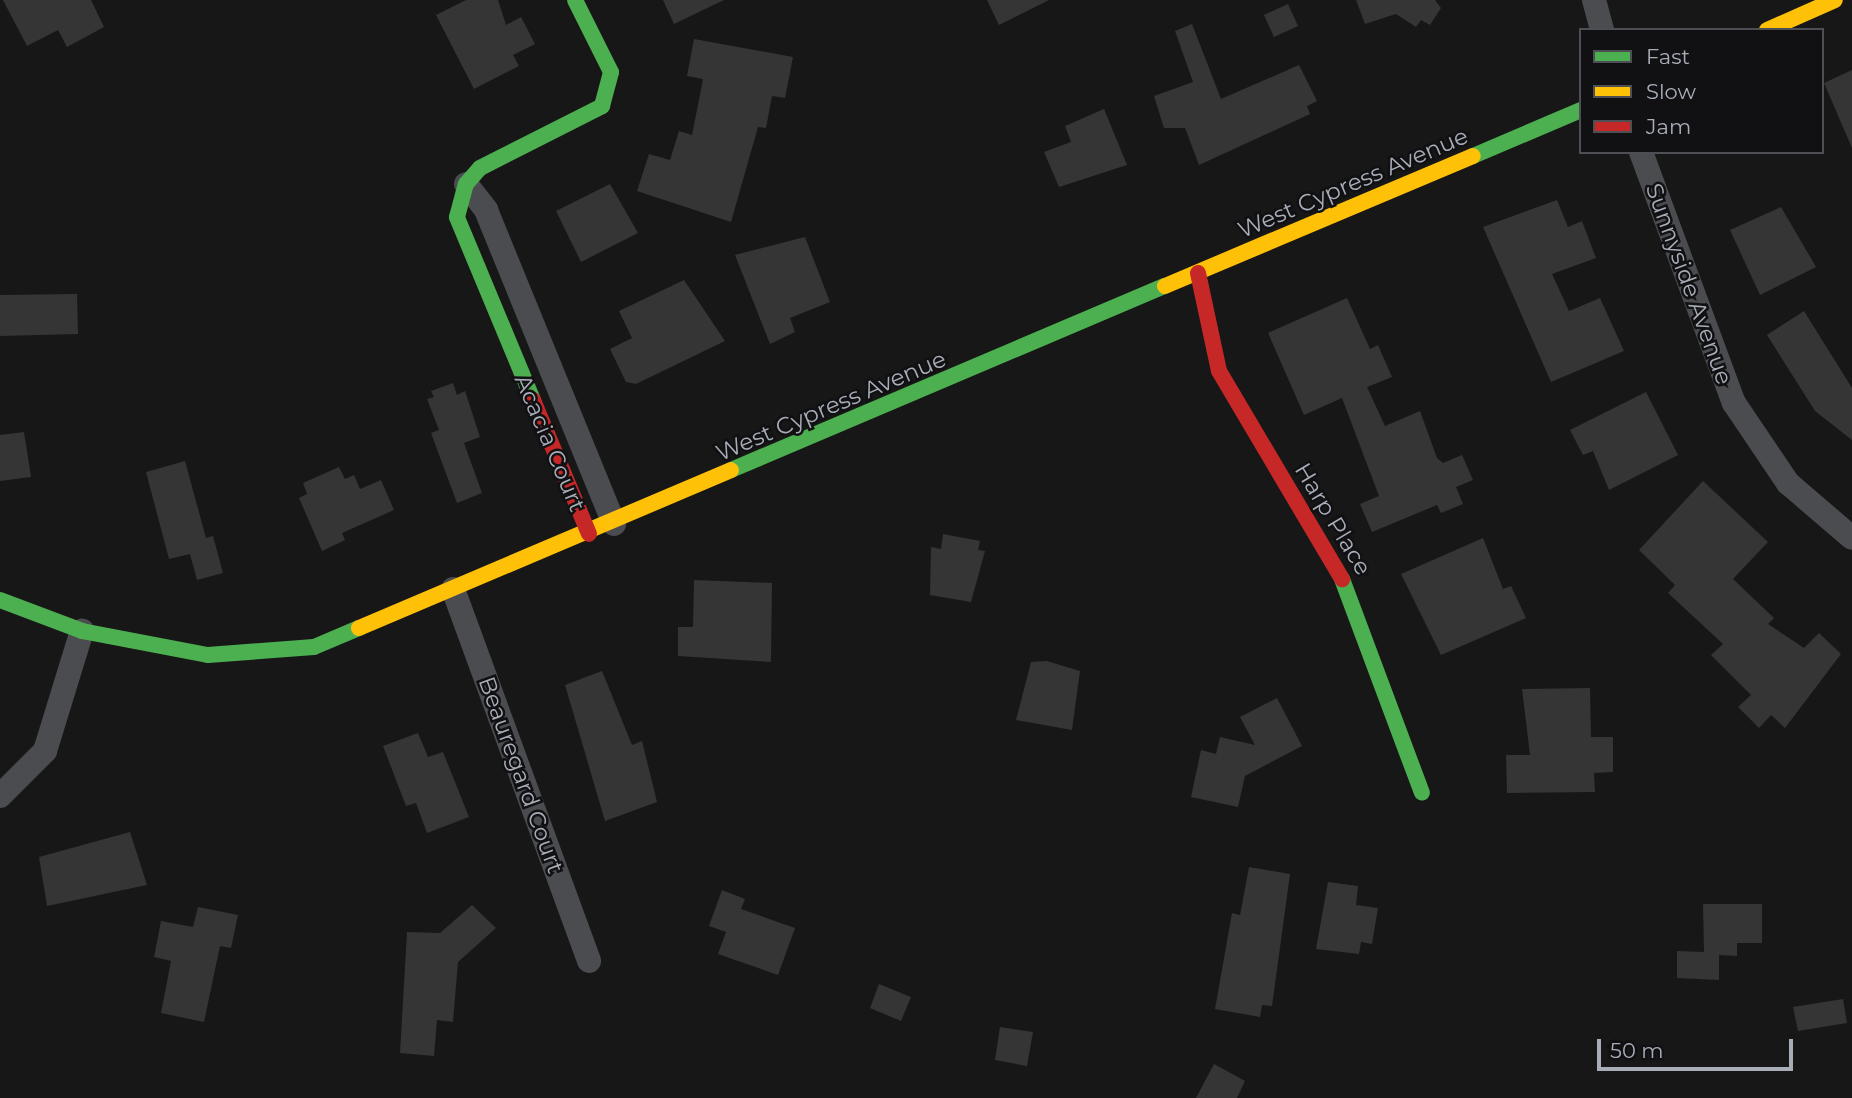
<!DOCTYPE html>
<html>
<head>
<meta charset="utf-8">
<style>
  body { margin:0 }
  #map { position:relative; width:1852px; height:1098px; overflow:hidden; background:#171717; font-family:Montserrat,sans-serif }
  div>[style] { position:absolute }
  .building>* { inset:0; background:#353536 }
  .street>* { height:24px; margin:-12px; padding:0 12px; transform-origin:12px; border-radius:12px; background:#4b4c50 }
  .fast>* { height:16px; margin:-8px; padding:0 8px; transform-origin:8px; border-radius:8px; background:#4caf50 }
  .slow>* { height:16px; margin:-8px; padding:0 8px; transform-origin:8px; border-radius:8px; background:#ffc107 }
  .jam>* { height:16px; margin:-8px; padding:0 8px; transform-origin:8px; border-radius:8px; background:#c62828 }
  span { translate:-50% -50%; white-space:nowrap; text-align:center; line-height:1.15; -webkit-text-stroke:5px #111113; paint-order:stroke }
  .street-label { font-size:23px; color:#a8adb8 }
  .legend { position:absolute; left:1579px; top:28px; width:245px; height:126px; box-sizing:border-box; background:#111113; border:2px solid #4d4f55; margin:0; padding:9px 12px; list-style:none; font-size:21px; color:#a8adb8 }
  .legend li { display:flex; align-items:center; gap:14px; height:35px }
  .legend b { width:35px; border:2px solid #4d4f55 }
  .scale { position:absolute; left:1597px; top:1039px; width:196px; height:32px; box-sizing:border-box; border:4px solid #a8adb8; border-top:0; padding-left:9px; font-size:21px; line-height:24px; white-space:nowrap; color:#a8adb8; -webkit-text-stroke:5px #111113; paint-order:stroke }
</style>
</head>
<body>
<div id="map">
  <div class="building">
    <i style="clip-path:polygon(3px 0,91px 0,104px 27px,67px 47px,58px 30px,27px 46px)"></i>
    <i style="clip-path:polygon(466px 0,498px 0,506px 25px,521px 17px,535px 44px,513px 55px,519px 66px,474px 89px,436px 15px)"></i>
    <i style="clip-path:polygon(663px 0,724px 0,674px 24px)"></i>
    <i style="clip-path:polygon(987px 0,1049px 0,999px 25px)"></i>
    <i style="clip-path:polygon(1356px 0,1435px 0,1441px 8px,1430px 25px,1421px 20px,1416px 27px,1396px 14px,1365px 24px)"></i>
    <i style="clip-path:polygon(1288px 4px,1298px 26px,1274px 37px,1264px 15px)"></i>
    <i style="clip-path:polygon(1192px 24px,1221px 99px,1299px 65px,1317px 101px,1307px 106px,1310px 114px,1199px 165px,1185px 128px,1164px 128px,1154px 96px,1193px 82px,1175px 31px)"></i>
    <i style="clip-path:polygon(694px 39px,793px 57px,785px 98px,772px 96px,766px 128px,758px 127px,731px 222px,637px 191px,649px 154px,670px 160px,679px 131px,692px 135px,703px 79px,687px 76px)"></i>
    <i style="clip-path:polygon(1852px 70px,1852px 148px,1824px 83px)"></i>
    <i style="clip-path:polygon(1104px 109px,1127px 165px,1059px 187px,1044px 152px,1071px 142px,1065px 126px)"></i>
    <i style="clip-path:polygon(610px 184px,638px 233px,581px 262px,556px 211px)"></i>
    <i style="clip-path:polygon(1557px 200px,1568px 227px,1582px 221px,1596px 258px,1552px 274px,1569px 311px,1600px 298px,1624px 351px,1551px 382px,1483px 227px)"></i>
    <i style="clip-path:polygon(1781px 207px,1816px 267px,1760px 295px,1730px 230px)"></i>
    <i style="clip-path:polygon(805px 237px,830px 302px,790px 318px,795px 332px,770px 344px,735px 255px)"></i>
    <i style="clip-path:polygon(684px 280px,725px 341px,636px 384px,626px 382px,610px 349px,632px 338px,619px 311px)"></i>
    <i style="clip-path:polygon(77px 294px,78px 334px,0 336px,0 295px)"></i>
    <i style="clip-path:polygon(1347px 298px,1370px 349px,1378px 345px,1392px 377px,1367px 387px,1385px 426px,1420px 411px,1437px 458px,1443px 463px,1462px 455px,1473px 480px,1456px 487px,1463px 504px,1441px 513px,1437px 505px,1372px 532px,1360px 504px,1379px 496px,1342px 398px,1304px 415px,1268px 333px)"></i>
    <i style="clip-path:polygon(1804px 311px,1852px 388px,1852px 440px,1815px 411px,1767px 335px)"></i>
    <i style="clip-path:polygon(453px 383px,457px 395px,465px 391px,480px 437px,464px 443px,482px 493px,457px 503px,431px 433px,439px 430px,427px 399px,434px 397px,431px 391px)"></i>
    <i style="clip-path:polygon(1646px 392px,1678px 455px,1609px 490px,1593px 451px,1583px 455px,1570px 430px)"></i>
    <i style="clip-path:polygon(24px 432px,31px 477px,0 481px,0 435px)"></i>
    <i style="clip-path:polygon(185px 461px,206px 538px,213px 536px,223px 573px,197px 580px,190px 554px,169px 559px,146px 472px)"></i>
    <i style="clip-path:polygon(339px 467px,345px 479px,354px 475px,360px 489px,381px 480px,394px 510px,342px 533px,345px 540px,322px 551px,299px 498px,307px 494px,303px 483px)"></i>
    <i style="clip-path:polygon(1703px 481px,1768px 542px,1733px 579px,1774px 618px,1768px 624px,1804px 648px,1819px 633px,1841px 654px,1785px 728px,1771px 715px,1759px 728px,1738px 707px,1751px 695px,1711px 655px,1723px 644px,1668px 593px,1675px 585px,1639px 550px)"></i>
    <i style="clip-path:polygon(943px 534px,980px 541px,978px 550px,985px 551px,971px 602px,930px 595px,931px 547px,941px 549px)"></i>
    <i style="clip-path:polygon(1483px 538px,1503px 589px,1511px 586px,1526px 618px,1441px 655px,1401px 574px)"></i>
    <i style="clip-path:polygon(694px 580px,772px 583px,771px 662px,678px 656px,678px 627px,693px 627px)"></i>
    <i style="clip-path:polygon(1047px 661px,1080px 671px,1072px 730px,1016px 720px,1031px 662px)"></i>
    <i style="clip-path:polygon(602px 671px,632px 745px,642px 741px,657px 802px,605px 821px,565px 685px)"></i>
    <i style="clip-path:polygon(1590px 688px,1591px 737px,1613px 737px,1613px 772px,1594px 773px,1595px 792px,1507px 793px,1506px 755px,1530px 755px,1522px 689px)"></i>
    <i style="clip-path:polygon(1277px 698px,1302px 746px,1245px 776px,1238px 807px,1191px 797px,1201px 750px,1216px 754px,1220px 737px,1255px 745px,1240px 717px)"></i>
    <i style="clip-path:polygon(418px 733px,428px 757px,443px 752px,469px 817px,427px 833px,416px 803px,406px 806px,383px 746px)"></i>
    <i style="clip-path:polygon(130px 832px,147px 885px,47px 906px,39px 857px)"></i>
    <i style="clip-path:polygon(1249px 867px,1290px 874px,1272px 1006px,1262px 1005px,1260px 1017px,1215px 1009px,1232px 913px,1240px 915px)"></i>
    <i style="clip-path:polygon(1328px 882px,1358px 886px,1356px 905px,1378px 908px,1372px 944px,1361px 942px,1359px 954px,1316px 949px)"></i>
    <i style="clip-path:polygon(722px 890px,745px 899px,741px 909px,795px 928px,778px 975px,718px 954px,726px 932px,709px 926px)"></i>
    <i style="clip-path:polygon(1703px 904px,1762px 904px,1762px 943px,1737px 943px,1737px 956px,1719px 955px,1719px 980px,1677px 978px,1677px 951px,1704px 952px)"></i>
    <i style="clip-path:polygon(472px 905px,496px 928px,458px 962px,453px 1022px,437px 1020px,434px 1056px,400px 1053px,407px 932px,440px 933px)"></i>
    <i style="clip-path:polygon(198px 907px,238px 915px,231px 948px,220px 946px,204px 1022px,161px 1013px,171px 961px,154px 957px,161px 921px,193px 927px)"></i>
    <i style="clip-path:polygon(879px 984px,911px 997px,901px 1021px,870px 1008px)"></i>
    <i style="clip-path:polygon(1843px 999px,1847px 1023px,1798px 1031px,1793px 1007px)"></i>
    <i style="clip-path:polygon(1000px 1027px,1033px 1032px,1027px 1066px,995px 1060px)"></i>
    <i style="clip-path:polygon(1214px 1064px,1245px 1081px,1237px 1098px,1196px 1098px)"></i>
  </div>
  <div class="street">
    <i style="left:1594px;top:0;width:31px;rotate:75deg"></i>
    <i style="left:1641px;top:152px;width:268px;rotate:69.7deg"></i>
    <i style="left:1734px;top:403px;width:97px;rotate:56deg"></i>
    <i style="left:1788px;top:483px;width:84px;rotate:40.7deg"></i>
    <i style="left:466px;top:184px;width:33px;rotate:52deg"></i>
    <i style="left:486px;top:210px;width:339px;rotate:67.8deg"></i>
    <i style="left:453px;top:589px;width:396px;rotate:69.9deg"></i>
    <i style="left:0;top:796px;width:64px;rotate:-45deg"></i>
    <i style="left:45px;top:751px;width:126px;rotate:-72.9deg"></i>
  </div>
  <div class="fast">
    <i style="left:1473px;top:156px;width:117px;rotate:-23.1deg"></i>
    <i style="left:533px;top:400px;width:198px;rotate:-112.6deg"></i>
    <i style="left:457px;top:217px;width:34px;rotate:-75deg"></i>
    <i style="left:466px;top:184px;width:21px;rotate:-49deg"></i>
    <i style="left:480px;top:168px;width:137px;rotate:-26.9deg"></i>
    <i style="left:602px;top:106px;width:35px;rotate:-75deg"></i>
    <i style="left:611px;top:72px;width:80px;rotate:-116.6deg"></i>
    <i style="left:731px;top:470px;width:471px;rotate:-23deg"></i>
    <i style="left:1342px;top:579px;width:228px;rotate:69.5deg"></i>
    <i style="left:0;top:600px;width:88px;rotate:20.7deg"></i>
    <i style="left:82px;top:631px;width:128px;rotate:10.8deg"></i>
    <i style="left:208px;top:655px;width:106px;rotate:-4.3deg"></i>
    <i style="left:314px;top:647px;width:49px;rotate:-22.9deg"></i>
  </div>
  <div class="slow">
    <i style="left:1767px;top:30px;width:74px;rotate:-23.8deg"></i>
    <i style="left:1165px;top:286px;width:334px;rotate:-22.9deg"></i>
    <i style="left:359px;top:628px;width:404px;rotate:-23deg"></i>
  </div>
  <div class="jam">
    <i style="left:1198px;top:273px;width:100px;rotate:77.9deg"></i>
    <i style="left:1219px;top:371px;width:242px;rotate:59.4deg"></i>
    <i style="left:533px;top:400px;width:145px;rotate:67.3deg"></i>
  </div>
  <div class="street-label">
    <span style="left:1353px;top:183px;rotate:-23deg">West Cypress Avenue</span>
    <span style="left:1689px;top:284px;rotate:70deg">Sunnyside Avenue</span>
    <span style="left:831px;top:406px;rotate:-23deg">West Cypress Avenue</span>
    <span style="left:550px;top:443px;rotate:67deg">Acacia Court</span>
    <span style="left:1333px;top:519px;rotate:59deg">Harp Place</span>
    <span style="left:521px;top:775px;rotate:70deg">Beauregard Court</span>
  </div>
  <ul class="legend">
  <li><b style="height:9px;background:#4caf50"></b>Fast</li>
  <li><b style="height:9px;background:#ffc107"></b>Slow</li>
  <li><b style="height:9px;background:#c62828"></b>Jam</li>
  </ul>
  <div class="scale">50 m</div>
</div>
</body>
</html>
